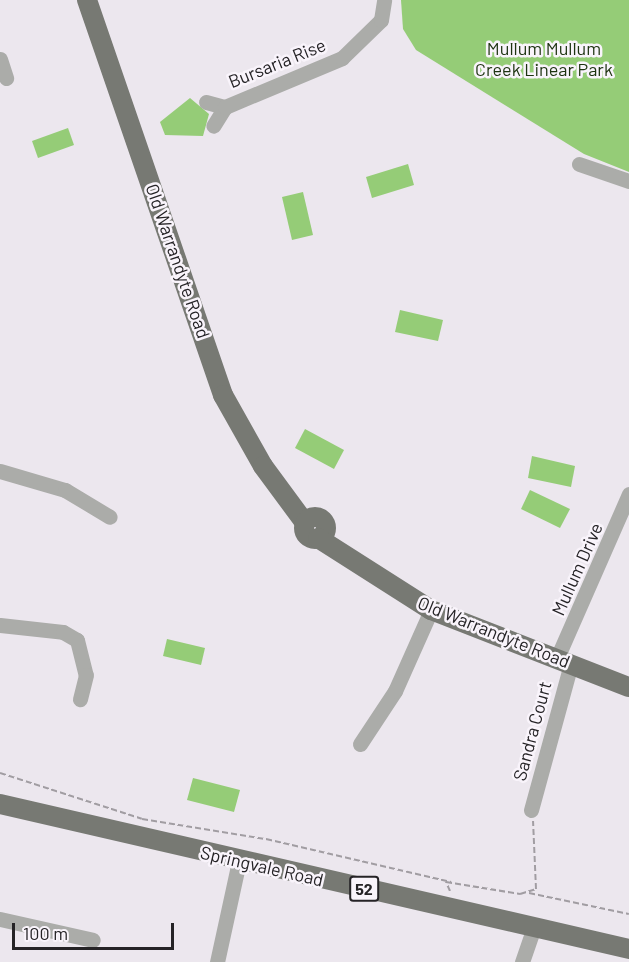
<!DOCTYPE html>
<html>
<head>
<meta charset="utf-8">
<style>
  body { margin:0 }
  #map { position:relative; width:629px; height:962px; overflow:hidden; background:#ece7ee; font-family:Barlow,sans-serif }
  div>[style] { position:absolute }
  .green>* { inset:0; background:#95cc77 }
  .path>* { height:2px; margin-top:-1px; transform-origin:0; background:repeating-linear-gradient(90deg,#a19da2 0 6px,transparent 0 9px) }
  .minor>* { height:15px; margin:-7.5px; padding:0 7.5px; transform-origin:7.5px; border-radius:7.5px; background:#abaca9 }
  .major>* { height:20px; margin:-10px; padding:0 10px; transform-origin:10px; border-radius:10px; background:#777973 }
  .major>.ring { margin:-10px; padding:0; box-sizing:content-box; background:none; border:20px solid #777973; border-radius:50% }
  span { translate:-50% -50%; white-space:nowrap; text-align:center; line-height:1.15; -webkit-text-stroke:5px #f9f4fb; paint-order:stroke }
  .shield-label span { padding:2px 4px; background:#f9f4fb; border:2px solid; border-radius:4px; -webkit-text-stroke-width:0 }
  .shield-label { font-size:16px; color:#252326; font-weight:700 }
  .park-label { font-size:18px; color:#1d3310 }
  .street-label { font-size:18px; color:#252326 }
  .scale { position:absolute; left:12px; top:923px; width:162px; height:27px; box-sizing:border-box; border:3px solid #252326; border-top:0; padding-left:8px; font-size:18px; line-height:21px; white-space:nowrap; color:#252326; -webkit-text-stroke:4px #f9f4fb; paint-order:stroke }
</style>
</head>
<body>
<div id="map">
  <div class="green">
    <i style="clip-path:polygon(401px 0,629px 0,629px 172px,584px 154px,416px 50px,403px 29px)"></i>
    <i style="clip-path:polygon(190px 98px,209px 114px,203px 136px,165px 135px,160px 122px)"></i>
    <i style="clip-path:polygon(68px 128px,74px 145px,38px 158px,32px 141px)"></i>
    <i style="clip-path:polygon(408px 164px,414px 185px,372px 198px,366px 177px)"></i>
    <i style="clip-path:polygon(303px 192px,313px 235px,292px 240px,282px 197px)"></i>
    <i style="clip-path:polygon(400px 310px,443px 320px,438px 341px,395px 332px)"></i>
    <i style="clip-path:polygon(305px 429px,344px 450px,334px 469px,295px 448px)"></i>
    <i style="clip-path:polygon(532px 456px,575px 466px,571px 487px,528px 478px)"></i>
    <i style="clip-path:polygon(530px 490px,570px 509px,560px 528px,521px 509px)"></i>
    <i style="clip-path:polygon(167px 639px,205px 648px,201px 665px,163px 656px)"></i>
    <i style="clip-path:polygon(193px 778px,240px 790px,234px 812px,187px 800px)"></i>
  </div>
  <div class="path">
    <i style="left:0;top:773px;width:149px;rotate:17.9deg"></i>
    <i style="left:142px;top:819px;width:126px;rotate:9.2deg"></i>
    <i style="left:266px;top:839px;width:190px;rotate:13.1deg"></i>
    <i style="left:450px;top:891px;width:10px;rotate:-114deg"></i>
    <i style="left:446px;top:882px;width:75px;rotate:9.2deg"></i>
    <i style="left:520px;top:894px;width:17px;rotate:-17deg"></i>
    <i style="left:536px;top:889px;width:68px;rotate:-92.5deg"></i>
    <i style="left:529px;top:893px;width:102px;rotate:11.9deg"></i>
  </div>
  <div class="minor">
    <i style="left:0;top:59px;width:20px;rotate:72deg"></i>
    <i style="left:206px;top:102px;width:20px;rotate:15deg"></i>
    <i style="left:225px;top:107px;width:22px;rotate:122deg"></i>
    <i style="left:225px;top:107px;width:127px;rotate:-22.7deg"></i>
    <i style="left:342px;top:58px;width:54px;rotate:-44.3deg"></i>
    <i style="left:381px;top:20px;width:20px;rotate:-81deg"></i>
    <i style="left:579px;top:164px;width:53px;rotate:18.8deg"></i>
    <i style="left:0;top:471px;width:68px;rotate:16.3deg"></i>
    <i style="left:65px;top:490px;width:52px;rotate:31deg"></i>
    <i style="left:0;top:625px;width:63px;rotate:6.3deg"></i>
    <i style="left:63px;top:632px;width:16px;rotate:30deg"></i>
    <i style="left:77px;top:640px;width:36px;rotate:76deg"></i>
    <i style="left:86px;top:675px;width:25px;rotate:104deg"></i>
    <i style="left:557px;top:658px;width:179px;rotate:-66.3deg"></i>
    <i style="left:360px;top:744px;width:64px;rotate:-56.6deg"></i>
    <i style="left:395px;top:691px;width:89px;rotate:-66deg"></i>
    <i style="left:531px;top:810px;width:151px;rotate:-74.7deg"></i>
    <i style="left:0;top:919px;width:95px;rotate:12.7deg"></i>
    <i style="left:217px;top:962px;width:103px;rotate:-77.7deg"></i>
    <i style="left:522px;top:962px;width:37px;rotate:-71deg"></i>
  </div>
  <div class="major">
    <i style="left:87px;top:0;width:418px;rotate:71deg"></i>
    <i style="left:223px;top:395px;width:81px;rotate:60.6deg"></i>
    <i style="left:263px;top:466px;width:71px;rotate:53.6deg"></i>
    <i class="ring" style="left:304px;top:517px;width:2px;height:2px"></i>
    <i style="left:318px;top:538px;width:134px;rotate:32.5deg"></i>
    <i style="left:431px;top:610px;width:212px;rotate:21.3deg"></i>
    <i style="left:0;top:804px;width:645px;rotate:12.98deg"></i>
  </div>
  <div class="shield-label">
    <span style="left:364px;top:889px">52</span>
  </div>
  <div class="park-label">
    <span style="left:544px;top:59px">Mullum Mullum<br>Creek Linear Park</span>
  </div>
  <div class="street-label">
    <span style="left:277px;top:63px;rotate:-22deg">Bursaria Rise</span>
    <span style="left:178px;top:261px;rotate:71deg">Old Warrandyte Road</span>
    <span style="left:577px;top:569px;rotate:-66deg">Mullum Drive</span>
    <span style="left:494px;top:632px;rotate:22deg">Old Warrandyte Road</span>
    <span style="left:532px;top:731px;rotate:-75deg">Sandra Court</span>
    <span style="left:262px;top:866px;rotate:13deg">Springvale Road</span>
  </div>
  <div class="scale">100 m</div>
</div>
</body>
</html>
